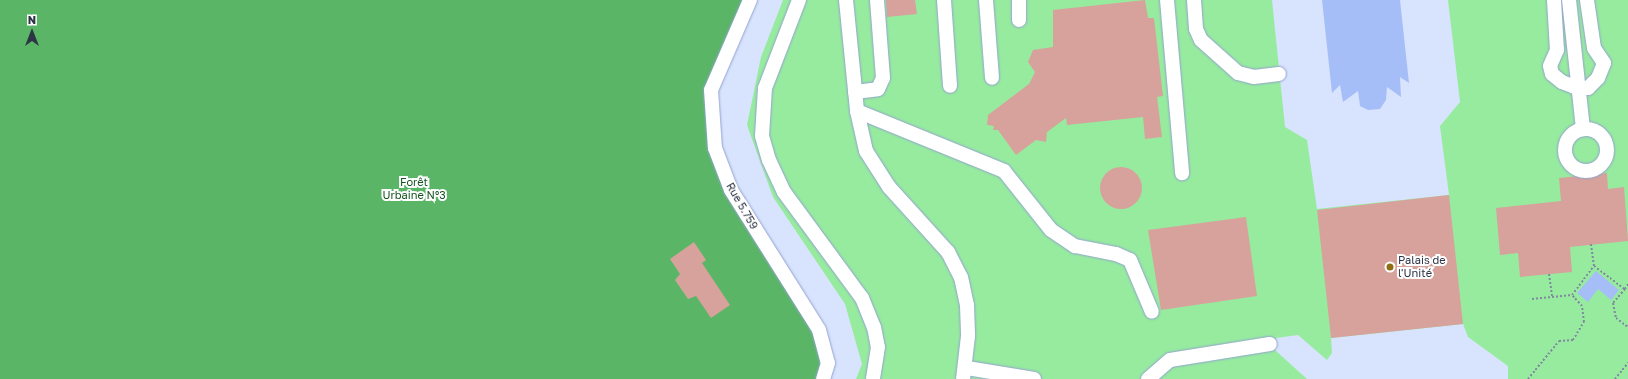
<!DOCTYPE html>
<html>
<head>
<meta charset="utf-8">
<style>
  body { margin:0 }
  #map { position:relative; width:1628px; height:379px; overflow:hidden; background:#d8e3fe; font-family:"Golos Text",sans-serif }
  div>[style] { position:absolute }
  .green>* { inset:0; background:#97eb9f }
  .forest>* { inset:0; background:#5ab566 }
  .water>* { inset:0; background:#a6bef8 }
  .building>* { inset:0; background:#d7a29b }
  .round { border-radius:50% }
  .path>* { height:2px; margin-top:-1px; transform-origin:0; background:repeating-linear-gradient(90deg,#80899f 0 2px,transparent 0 4px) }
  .roads { filter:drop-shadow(0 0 1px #92a4ce) drop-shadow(0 0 1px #92a4ce) }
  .minor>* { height:14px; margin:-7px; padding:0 7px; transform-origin:7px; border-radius:7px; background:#fff }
  .minor>.ring { margin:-7px; padding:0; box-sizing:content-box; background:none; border:14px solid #fff; border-radius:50% }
  .dots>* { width:11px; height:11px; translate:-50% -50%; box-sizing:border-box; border:2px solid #fff; border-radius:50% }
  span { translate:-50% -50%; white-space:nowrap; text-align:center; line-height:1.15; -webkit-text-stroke:4px #fff; paint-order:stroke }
  .park-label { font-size:11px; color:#155521 }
  .street-label { font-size:11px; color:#2d3445 }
  .poi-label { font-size:11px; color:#2d3445 }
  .left { translate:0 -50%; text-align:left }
  .north { position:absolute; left:12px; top:12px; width:40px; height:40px; -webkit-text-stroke:3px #fff; paint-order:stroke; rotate:0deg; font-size:11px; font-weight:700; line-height:16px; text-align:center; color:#2d3445 }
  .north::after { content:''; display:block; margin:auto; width:14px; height:18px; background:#2d3445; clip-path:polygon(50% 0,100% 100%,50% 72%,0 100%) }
</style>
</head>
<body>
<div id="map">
  <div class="green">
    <i style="clip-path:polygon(783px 0,1272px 0,1285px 127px,1307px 140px,1317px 209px,1449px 195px,1440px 126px,1460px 102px,1448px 0,1628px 0,1628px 379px,1508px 379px,1508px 366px,1468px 337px,1463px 324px,1331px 338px,1332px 353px,1327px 360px,1298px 335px,1276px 338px,1275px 350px,1307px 379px,856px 379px,862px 364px,845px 304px,773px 197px,747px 125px,761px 57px)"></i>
  </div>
  <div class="forest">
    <i style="clip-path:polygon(0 0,750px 0,711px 90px,715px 148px,819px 330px,823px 379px,0 379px)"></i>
  </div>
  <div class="water">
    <i style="clip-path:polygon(1322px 0,1400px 0,1409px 83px,1400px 77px,1401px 97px,1387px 87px,1386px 100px,1380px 109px,1368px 110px,1360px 106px,1358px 91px,1343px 102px,1340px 85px,1332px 93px)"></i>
    <i style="clip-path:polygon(1596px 271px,1619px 290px,1611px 300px,1598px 289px,1588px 302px,1577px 293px)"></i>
  </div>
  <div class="building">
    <i style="clip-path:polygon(886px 0,915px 0,917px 14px,887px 17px)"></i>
    <i style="clip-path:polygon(1145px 0,1148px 18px,1154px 18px,1163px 96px,1157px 97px,1162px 137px,1145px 139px,1143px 117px,1067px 125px,1066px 118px,1047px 132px,1046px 142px,1036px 140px,1016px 155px,998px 130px,993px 130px,994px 126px,987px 125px,988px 115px,1029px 84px,1035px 72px,1028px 62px,1033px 50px,1053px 47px,1053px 10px)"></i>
    <i class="round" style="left:1100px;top:167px;width:42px;height:42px"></i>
    <i style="clip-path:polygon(1607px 173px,1608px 189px,1624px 187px,1628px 241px,1570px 247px,1572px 272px,1520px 277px,1518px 253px,1500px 255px,1496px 208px,1561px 201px,1559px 178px)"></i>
    <i style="clip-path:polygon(1449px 195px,1463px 324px,1331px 338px,1317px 210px)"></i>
    <i style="clip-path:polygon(1246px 217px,1257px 296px,1161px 310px,1148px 230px)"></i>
    <i style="clip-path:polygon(694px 242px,706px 260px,702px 263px,730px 305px,711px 318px,696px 296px,688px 299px,675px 280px,680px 274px,670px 259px)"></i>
  </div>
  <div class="path">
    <i style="left:1594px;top:266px;width:39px;rotate:37deg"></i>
    <i style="left:1625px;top:289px;width:18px;rotate:131deg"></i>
    <i style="left:1613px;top:303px;width:15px;rotate:79deg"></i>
    <i style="left:1616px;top:318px;width:15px;rotate:37deg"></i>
    <i style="left:1549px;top:274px;width:22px;rotate:82deg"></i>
    <i style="left:1625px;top:289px;width:6px;rotate:-59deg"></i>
    <i style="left:1532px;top:299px;width:40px;rotate:-5.7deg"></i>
    <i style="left:1572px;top:295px;width:36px;rotate:-53deg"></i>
    <i style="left:1594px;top:266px;width:22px;rotate:-98deg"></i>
    <i style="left:1528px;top:379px;width:49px;rotate:-50.8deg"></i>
    <i style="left:1559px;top:341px;width:14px;rotate:-4deg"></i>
    <i style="left:1573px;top:340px;width:21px;rotate:-59deg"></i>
    <i style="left:1584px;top:322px;width:16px;rotate:-97deg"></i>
    <i style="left:1582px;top:306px;width:15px;rotate:-132deg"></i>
    <i style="left:1615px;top:379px;width:21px;rotate:-51deg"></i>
  </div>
  <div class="roads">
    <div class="minor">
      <i style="left:750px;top:0;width:98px;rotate:113.4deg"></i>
      <i style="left:711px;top:90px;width:58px;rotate:86.1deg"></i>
      <i style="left:715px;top:148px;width:45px;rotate:69.1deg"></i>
      <i style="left:731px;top:190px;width:165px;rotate:57.8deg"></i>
      <i style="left:819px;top:330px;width:34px;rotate:75deg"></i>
      <i style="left:828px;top:363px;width:17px;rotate:107deg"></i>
      <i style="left:799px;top:0;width:94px;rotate:111.1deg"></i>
      <i style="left:765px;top:88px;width:48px;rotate:93.6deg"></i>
      <i style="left:762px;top:136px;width:25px;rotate:74deg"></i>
      <i style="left:769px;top:160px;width:35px;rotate:65deg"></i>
      <i style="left:784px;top:192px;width:132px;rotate:53.7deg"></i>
      <i style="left:862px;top:298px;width:31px;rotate:68deg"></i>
      <i style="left:874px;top:327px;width:20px;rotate:79deg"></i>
      <i style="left:878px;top:347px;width:32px;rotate:99deg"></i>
      <i style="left:846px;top:0;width:112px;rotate:84.3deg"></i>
      <i style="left:857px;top:111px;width:41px;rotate:77.3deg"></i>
      <i style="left:866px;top:151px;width:43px;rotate:57.4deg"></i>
      <i style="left:889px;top:187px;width:88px;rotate:47.8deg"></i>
      <i style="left:948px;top:252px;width:28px;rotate:63deg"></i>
      <i style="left:961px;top:277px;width:29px;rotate:78deg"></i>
      <i style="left:967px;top:305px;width:31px;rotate:88deg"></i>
      <i style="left:968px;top:336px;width:43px;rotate:96.6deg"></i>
      <i style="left:944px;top:0;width:86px;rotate:86deg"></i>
      <i style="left:986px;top:0;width:78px;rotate:85.6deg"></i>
      <i style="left:1019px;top:0;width:20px;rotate:90deg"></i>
      <i style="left:1167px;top:0;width:174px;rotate:85deg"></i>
      <i style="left:1194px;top:0;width:29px;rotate:86deg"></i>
      <i style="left:1196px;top:29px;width:12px;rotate:66deg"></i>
      <i style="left:1201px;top:40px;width:50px;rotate:41.7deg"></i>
      <i style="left:1238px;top:73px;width:16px;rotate:14deg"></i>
      <i style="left:1254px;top:77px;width:25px;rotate:-7deg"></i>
      <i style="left:1554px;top:0;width:50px;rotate:86.6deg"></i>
      <i style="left:1557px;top:50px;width:17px;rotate:114deg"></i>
      <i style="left:1550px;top:66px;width:8px;rotate:76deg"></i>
      <i style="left:1552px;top:74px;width:13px;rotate:39deg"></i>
      <i style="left:1562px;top:82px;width:17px;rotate:21deg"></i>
      <i style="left:1578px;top:88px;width:10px"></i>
      <i style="left:1588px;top:88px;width:14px;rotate:-45deg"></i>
      <i style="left:1598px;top:78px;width:16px;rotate:-68deg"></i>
      <i style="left:1604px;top:63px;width:18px;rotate:-124deg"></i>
      <i style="left:1594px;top:48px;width:49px;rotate:-98.3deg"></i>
      <i style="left:1569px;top:0;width:130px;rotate:83.8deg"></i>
      <i style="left:855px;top:92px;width:23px;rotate:-7deg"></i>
      <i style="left:878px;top:89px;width:12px;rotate:-66deg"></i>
      <i style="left:883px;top:78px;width:78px;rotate:-94.4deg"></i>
      <i style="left:857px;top:111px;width:159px;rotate:22.2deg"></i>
      <i style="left:1004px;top:171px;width:75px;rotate:51.5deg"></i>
      <i style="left:1051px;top:230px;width:29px;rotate:34deg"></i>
      <i style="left:1075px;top:246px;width:42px;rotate:11deg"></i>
      <i style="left:1116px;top:254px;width:15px;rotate:23deg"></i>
      <i style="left:1130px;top:260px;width:56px;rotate:67.1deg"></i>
      <i class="ring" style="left:1565px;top:129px;width:28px;height:28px"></i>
      <i style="left:967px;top:368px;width:68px;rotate:9.3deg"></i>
      <i style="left:1148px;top:379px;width:29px;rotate:-41deg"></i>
      <i style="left:1170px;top:360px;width:101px;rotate:-9.1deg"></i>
    </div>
  </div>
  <div class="dots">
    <i style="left:1390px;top:267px;background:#8f6e13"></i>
  </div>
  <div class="park-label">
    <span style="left:414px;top:189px">Forêt<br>Urbaine N°3</span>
  </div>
  <div class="street-label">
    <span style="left:742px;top:206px;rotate:60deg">Rue 5.759</span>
  </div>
  <div class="poi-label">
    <span class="left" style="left:1398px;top:267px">Palais de<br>l'Unité</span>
  </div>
  <div class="north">N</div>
</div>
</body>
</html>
